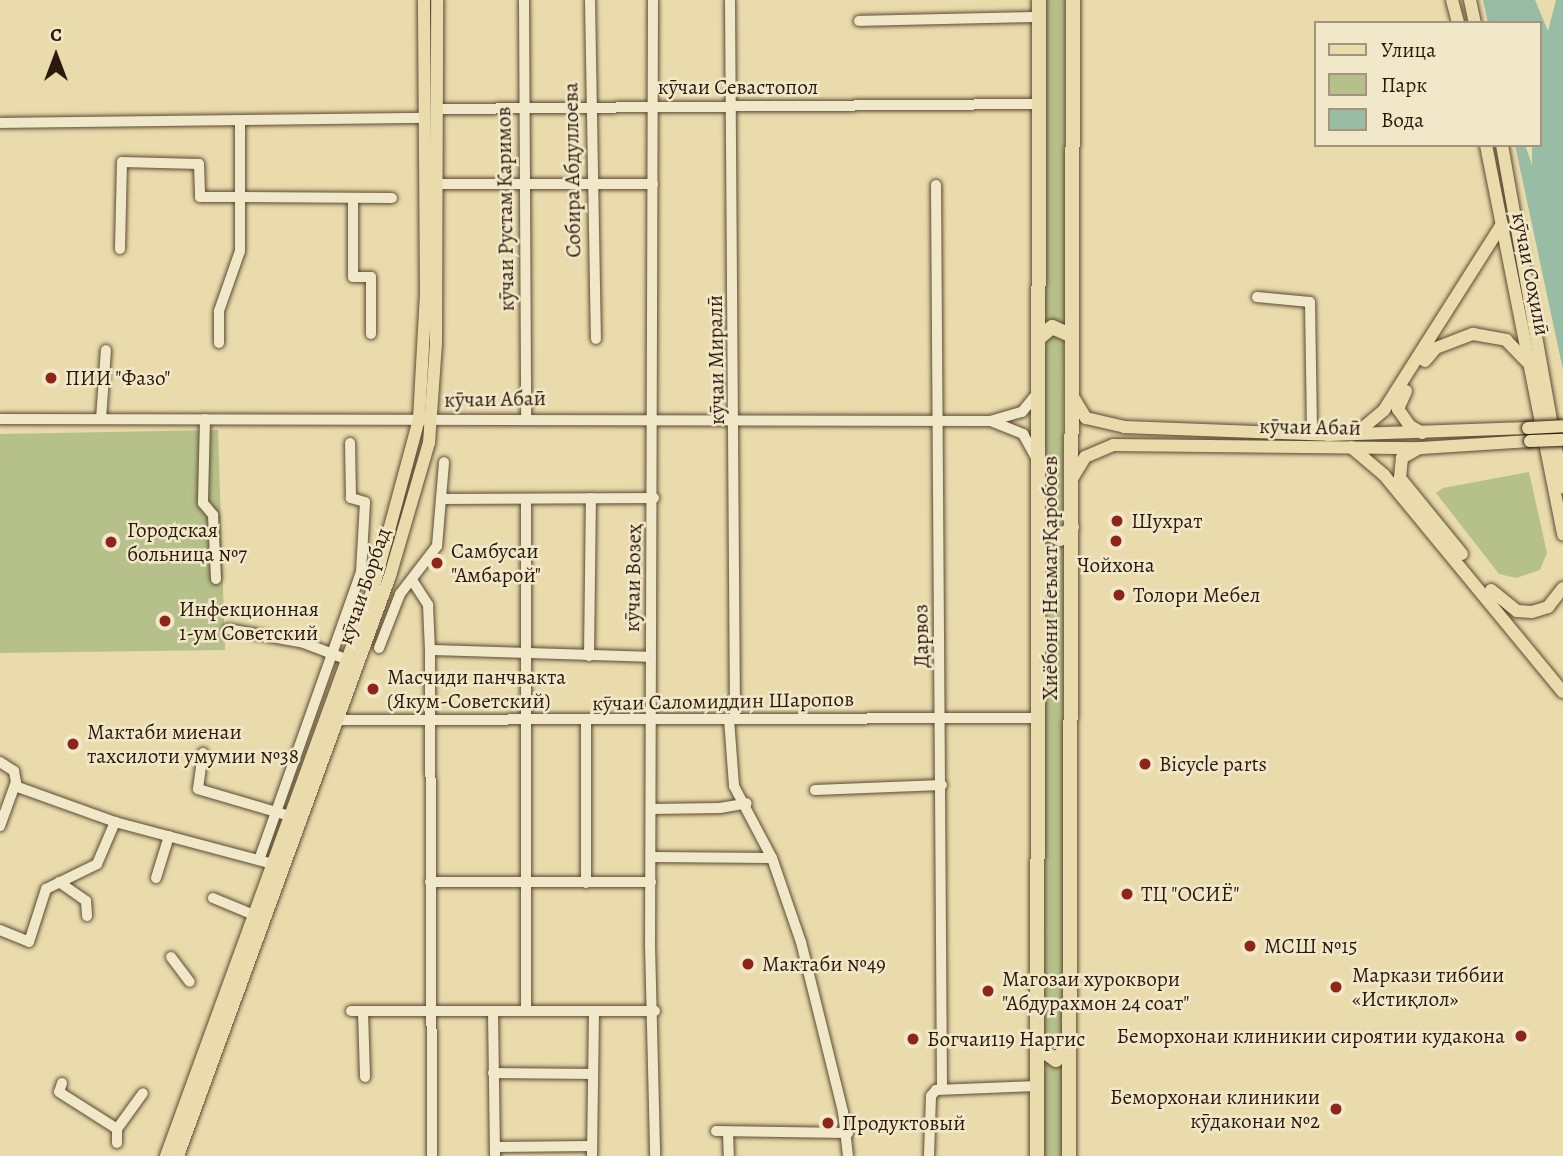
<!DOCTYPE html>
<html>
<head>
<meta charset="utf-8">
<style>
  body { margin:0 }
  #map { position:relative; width:1563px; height:1156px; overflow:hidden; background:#eadbac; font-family:Alegreya,serif }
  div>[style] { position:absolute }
  .green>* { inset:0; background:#b6c08a }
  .water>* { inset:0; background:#99bca4 }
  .roads { filter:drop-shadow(0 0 2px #5c4a33) drop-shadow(0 0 2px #5c4a33) }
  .minor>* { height:10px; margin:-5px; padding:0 5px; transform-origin:5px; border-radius:5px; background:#f1e8c9 }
  .major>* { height:12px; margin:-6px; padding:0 6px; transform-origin:6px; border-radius:6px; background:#eadbac }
  .highway>* { height:14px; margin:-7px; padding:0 7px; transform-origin:7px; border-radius:7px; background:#eadbac }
  .bridges { filter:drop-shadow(0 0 2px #2d190b) drop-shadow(0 0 2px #2d190b) }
  .major-bridge>* { height:12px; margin:-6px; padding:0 6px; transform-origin:6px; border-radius:6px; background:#eadbac }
  .dots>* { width:19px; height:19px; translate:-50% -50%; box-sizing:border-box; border:4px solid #f1e8c9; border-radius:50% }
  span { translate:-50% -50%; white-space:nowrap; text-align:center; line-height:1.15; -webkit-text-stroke:5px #f1e8c9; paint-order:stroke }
  .street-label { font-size:21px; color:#2d190b }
  .poi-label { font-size:21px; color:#2d190b }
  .left { translate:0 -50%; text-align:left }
  .right { translate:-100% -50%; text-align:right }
  .legend { position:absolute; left:1314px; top:21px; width:228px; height:126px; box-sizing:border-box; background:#f1e8c9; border:2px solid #a3957d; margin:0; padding:9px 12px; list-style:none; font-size:21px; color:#2d190b }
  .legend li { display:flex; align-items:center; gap:14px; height:35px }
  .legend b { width:35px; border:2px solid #a3957d }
  .north { position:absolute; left:21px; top:21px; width:70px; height:70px; -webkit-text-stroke:5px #f1e8c9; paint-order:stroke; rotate:0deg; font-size:19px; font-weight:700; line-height:28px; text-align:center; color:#2d190b }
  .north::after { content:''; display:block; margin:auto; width:24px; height:32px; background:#2d190b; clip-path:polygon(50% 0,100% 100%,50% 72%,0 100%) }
</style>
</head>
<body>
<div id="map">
  <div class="green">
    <i style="clip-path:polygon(1046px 0,1065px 0,1065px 324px,1045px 325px)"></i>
    <i style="clip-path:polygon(1056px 334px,1064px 337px,1063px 529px,1059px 532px,1044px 527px,1045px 339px)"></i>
    <i style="clip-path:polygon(218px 430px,225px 650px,0 653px,0 434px)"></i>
    <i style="clip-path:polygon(1529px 472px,1547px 553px,1540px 570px,1516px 578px,1499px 574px,1436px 493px,1443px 488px)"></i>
    <i style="clip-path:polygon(1045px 542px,1064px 542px,1063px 1044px,1058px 1052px,1044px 1045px)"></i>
    <i style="clip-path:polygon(1044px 1063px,1063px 1063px,1062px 1156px,1044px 1156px)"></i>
  </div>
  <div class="water">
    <i style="clip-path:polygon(1483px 0,1535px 0,1548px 31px,1556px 0,1563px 0,1563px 370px,1515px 145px,1525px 145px,1532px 165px,1532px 145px,1540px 145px,1540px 23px,1488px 23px)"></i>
  </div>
  <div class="roads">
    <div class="minor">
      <i style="left:524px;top:0;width:418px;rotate:89.7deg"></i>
      <i style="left:590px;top:0;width:339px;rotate:89deg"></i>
      <i style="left:653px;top:0;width:944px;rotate:90.18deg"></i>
      <i style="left:650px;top:944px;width:212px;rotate:88.6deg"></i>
      <i style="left:730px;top:0;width:719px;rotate:89.6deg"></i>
      <i style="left:859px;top:21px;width:180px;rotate:-1.3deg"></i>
      <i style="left:438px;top:109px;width:601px;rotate:-0.48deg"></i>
      <i style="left:240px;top:121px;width:76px;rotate:90deg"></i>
      <i style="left:240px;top:197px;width:152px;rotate:0.4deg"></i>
      <i style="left:0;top:123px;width:425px;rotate:-0.7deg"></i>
      <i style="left:437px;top:184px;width:216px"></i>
      <i style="left:936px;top:185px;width:902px;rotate:89.62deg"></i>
      <i style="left:353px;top:198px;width:79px;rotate:90deg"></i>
      <i style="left:353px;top:277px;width:18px"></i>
      <i style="left:371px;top:277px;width:57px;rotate:90deg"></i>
      <i style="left:120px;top:249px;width:87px;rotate:-88.7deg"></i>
      <i style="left:122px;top:162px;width:77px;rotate:1.5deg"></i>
      <i style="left:199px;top:164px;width:33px;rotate:88deg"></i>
      <i style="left:200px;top:197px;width:40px"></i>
      <i style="left:240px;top:197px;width:54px;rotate:90deg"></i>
      <i style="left:240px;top:251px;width:64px;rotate:109.3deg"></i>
      <i style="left:219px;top:311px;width:32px;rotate:90deg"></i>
      <i style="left:1257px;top:297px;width:53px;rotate:5.4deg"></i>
      <i style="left:1310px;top:302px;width:133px;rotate:89.1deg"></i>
      <i style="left:0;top:419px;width:990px;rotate:0.12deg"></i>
      <i style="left:990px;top:421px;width:33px;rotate:-16deg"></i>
      <i style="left:1022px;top:412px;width:26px;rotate:-51deg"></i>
      <i style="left:101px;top:419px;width:69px;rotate:-85.9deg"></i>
      <i style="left:205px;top:419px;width:84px;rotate:91.4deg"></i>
      <i style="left:203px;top:503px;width:16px;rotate:50deg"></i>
      <i style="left:213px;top:515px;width:64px;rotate:87.3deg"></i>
      <i style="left:991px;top:421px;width:35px;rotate:22deg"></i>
      <i style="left:1023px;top:434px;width:26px;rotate:61deg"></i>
      <i style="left:445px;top:499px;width:209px;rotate:-0.3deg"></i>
      <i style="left:412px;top:580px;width:30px;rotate:57deg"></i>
      <i style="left:428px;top:605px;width:45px;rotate:87.5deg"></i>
      <i style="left:430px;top:650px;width:506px;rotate:89.77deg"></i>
      <i style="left:228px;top:629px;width:77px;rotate:10.4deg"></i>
      <i style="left:304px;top:643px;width:39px;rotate:21deg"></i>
      <i style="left:379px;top:648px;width:58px;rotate:-68.7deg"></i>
      <i style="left:400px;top:594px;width:61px;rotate:-52.4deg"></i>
      <i style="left:437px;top:546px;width:84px;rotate:-85.2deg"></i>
      <i style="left:430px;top:650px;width:221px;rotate:1.8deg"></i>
      <i style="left:589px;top:656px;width:158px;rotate:-89.3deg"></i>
      <i style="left:729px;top:719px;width:67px;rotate:85.7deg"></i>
      <i style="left:734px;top:786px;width:81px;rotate:62.2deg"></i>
      <i style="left:772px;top:858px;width:89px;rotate:71deg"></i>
      <i style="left:801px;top:942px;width:175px;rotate:76.1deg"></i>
      <i style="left:843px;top:1112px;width:44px;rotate:83.5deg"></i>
      <i style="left:333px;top:720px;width:705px;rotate:-0.16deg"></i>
      <i style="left:203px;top:753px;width:36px;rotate:98deg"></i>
      <i style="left:198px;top:789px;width:96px;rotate:16.4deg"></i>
      <i style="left:0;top:762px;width:17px;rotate:33deg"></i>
      <i style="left:14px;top:771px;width:11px;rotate:80deg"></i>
      <i style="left:16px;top:782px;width:47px;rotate:110deg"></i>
      <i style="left:15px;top:786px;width:106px;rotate:19.8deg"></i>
      <i style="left:115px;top:822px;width:163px;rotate:14.9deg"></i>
      <i style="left:815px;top:790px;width:127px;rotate:-2.3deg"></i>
      <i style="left:651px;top:809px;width:69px;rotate:-0.8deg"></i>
      <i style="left:720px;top:808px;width:27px;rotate:-10deg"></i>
      <i style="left:652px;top:857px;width:120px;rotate:0.5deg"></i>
      <i style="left:259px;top:860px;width:306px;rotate:-70.5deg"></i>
      <i style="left:361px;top:572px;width:70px;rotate:-86.7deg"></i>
      <i style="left:365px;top:502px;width:15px;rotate:-164deg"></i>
      <i style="left:351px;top:498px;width:55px;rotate:-91deg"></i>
      <i style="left:156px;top:878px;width:44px;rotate:-72.8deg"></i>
      <i style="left:59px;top:882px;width:33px;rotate:35deg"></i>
      <i style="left:86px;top:901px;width:15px;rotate:86deg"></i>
      <i style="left:430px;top:882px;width:221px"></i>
      <i style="left:586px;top:883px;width:161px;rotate:-90deg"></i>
      <i style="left:213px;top:898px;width:44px;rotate:22.5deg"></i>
      <i style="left:0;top:930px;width:31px;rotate:22deg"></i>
      <i style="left:29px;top:942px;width:56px;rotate:-72.2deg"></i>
      <i style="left:46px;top:889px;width:57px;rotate:-26.1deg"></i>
      <i style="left:97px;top:864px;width:46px;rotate:-66.8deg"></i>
      <i style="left:171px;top:957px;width:31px;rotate:53deg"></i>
      <i style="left:526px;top:1010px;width:511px;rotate:-90deg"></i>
      <i style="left:351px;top:1011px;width:304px"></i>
      <i style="left:493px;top:1011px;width:145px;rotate:89.2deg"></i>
      <i style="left:363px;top:1012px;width:65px;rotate:88.2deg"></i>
      <i style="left:493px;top:1073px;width:100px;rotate:0.6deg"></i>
      <i style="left:62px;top:1083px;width:9px;rotate:108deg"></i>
      <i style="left:59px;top:1092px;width:69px;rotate:32.5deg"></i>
      <i style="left:117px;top:1129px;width:14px;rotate:90deg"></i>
      <i style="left:117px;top:1129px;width:44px;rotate:-54.2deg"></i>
      <i style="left:716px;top:1131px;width:132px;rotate:0.9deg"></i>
      <i style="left:728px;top:1132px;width:24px;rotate:88deg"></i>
      <i style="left:495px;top:1147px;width:97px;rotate:-0.6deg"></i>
      <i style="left:592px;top:1156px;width:145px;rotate:-89.2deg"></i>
      <i style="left:929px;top:1156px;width:60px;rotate:-88.1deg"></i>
      <i style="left:931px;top:1096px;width:8px;rotate:-50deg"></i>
      <i style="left:936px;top:1090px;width:101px;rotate:-2.3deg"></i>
    </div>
    <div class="major">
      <i style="left:1452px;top:0;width:24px;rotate:75deg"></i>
      <i style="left:1470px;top:0;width:24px;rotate:78deg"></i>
      <i style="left:1486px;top:145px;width:397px;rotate:78.8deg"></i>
      <i style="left:1502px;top:145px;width:348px;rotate:79.9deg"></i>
      <i style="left:1425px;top:361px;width:17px;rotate:-50deg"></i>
      <i style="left:1436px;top:348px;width:40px;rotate:-21deg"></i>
      <i style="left:1473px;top:334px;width:34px;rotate:10deg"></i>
      <i style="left:1506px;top:340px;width:30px;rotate:46deg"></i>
      <i style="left:1406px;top:391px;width:20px;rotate:114deg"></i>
      <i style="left:1398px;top:409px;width:21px;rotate:55deg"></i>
      <i style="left:1410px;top:426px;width:14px;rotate:30deg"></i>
      <i style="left:1072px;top:395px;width:27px;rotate:59deg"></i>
      <i style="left:1086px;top:418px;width:39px;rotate:13deg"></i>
      <i style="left:1124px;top:427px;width:204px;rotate:2.2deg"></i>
      <i style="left:1328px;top:435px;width:200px;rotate:-2deg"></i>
      <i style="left:1358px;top:432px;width:34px;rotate:-40deg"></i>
      <i style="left:1384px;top:410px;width:220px;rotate:-57.6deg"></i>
      <i style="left:1351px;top:447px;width:43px;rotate:40.3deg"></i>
      <i style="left:1384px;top:475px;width:281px;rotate:50.5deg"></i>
      <i style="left:1419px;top:448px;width:20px;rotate:150deg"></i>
      <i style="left:1402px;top:458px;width:20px;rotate:96deg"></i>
      <i style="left:1400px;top:478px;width:98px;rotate:50.8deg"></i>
      <i style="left:1072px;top:479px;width:26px;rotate:-59deg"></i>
      <i style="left:1085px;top:457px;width:30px;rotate:-23deg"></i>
      <i style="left:1113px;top:445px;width:308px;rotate:0.6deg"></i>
      <i style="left:1421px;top:448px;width:109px;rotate:-3.7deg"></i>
      <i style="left:1491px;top:590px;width:33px;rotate:39deg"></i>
      <i style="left:1517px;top:611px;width:15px;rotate:4deg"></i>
      <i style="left:1532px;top:612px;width:17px;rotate:-17deg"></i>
      <i style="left:1548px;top:607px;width:24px;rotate:-52deg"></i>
      <i style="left:166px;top:1156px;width:607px;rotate:-69.95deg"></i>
      <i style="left:374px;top:586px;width:173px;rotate:-74.9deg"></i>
      <i style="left:419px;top:419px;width:124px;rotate:-86.8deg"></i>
      <i style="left:426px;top:295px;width:295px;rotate:-90.4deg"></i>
      <i style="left:178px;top:1156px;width:618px;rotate:-69.92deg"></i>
      <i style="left:390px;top:576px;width:139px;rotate:-73.7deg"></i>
      <i style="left:429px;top:443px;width:100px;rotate:-86deg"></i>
      <i style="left:436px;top:343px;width:343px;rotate:-89.8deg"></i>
    </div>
    <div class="highway">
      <i style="left:1039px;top:338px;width:17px;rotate:-40deg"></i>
      <i style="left:1052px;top:327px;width:22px;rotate:24deg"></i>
      <i style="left:1038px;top:529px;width:24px;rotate:24deg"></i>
      <i style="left:1060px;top:539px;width:17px;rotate:-45deg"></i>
      <i style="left:1038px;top:1047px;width:22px;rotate:36deg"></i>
      <i style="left:1056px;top:1060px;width:21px;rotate:-49deg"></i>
      <i style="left:1037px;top:1156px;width:1156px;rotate:-89.9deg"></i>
      <i style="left:1069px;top:1156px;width:1156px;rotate:-89.8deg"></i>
    </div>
  </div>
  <div class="bridges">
    <div class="major-bridge">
      <i style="left:1528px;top:428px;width:35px;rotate:-3deg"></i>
      <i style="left:1530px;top:441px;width:33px;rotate:-2deg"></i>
    </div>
  </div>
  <div class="dots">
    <i style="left:51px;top:378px;background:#8f2418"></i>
    <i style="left:1117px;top:521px;background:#8f2418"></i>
    <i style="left:1116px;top:541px;background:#8f2418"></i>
    <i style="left:111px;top:542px;background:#8f2418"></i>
    <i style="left:437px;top:563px;background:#8f2418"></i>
    <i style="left:1119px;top:595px;background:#8f2418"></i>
    <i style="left:165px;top:621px;background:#8f2418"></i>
    <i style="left:373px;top:689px;background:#8f2418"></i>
    <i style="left:73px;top:744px;background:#8f2418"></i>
    <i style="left:1145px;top:764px;background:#8f2418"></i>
    <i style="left:1127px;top:894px;background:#8f2418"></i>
    <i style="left:1250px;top:946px;background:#8f2418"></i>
    <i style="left:748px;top:964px;background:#8f2418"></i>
    <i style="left:1336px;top:987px;background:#8f2418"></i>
    <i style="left:988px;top:991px;background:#8f2418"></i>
    <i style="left:1521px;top:1036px;background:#8f2418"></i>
    <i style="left:913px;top:1039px;background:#8f2418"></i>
    <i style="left:1336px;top:1109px;background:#8f2418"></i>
    <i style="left:828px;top:1123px;background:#8f2418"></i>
  </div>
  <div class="street-label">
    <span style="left:738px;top:87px">кӯчаи Севастопол</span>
    <span style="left:572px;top:170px;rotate:-91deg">Собира Абдуллоева</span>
    <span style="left:505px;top:209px;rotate:-91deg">кӯчаи Рустам Каримов</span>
    <span style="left:1531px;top:274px;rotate:79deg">кӯчаи Соҳилӣ</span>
    <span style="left:716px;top:360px;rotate:-91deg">кӯчаи Миралӣ</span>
    <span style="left:495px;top:399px;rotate:-1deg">кӯчаи Абаӣ</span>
    <span style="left:1310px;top:427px;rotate:1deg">кӯчаи Абаӣ</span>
    <span style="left:633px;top:578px;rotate:-89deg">кӯчаи Возеҳ</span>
    <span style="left:1050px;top:578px;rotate:-90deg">Хиёбони Неъмат Қаробоев</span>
    <span style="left:364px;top:586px;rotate:-71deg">кӯчаи Борбад</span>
    <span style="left:921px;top:636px;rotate:-91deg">Дарвоз</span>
    <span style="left:723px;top:701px;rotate:-1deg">кӯчаи Саломиддин Шаропов</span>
  </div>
  <div class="poi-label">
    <span class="left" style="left:65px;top:378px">ПИИ "Фазо"</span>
    <span class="left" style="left:1131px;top:521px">Шухрат</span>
    <span class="left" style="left:127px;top:542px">Городская<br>больница №7</span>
    <span class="left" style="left:451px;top:563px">Самбусаи<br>"Амбарой"</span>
    <span style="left:1116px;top:565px">Чойхона</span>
    <span class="left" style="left:1133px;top:595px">Толори Мебел</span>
    <span class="left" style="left:179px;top:621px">Инфекционная<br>1-ум Советский</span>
    <span class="left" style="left:387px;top:689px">Масчиди панчвакта<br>(Якум-Советский)</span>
    <span class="left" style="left:87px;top:744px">Мактаби миенаи<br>тахсилоти умумии №38</span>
    <span class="left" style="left:1159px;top:764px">Bicycle parts</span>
    <span class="left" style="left:1141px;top:894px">ТЦ "ОСИЁ"</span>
    <span class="left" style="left:1264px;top:946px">МСШ №15</span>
    <span class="left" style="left:762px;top:964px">Мактаби №49</span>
    <span class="left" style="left:1352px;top:987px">Маркази тиббии<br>«Истиқлол»</span>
    <span class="left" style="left:1002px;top:991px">Магозаи хуроквори<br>"Абдурахмон 24 соат"</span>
    <span class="right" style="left:1505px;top:1036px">Беморхонаи клиникии сироятии кудакона</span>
    <span class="left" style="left:927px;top:1039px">Богчаи119 Наргис</span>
    <span class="right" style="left:1320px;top:1109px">Беморхонаи клиникии<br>кӯдаконаи №2</span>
    <span class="left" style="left:842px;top:1123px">Продуктовый</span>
  </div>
  <ul class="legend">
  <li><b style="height:9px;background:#eadbac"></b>Улица</li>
  <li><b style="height:19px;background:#b6c08a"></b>Парк</li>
  <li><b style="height:19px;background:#99bca4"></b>Вода</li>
  </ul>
  <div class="north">С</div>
</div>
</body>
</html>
